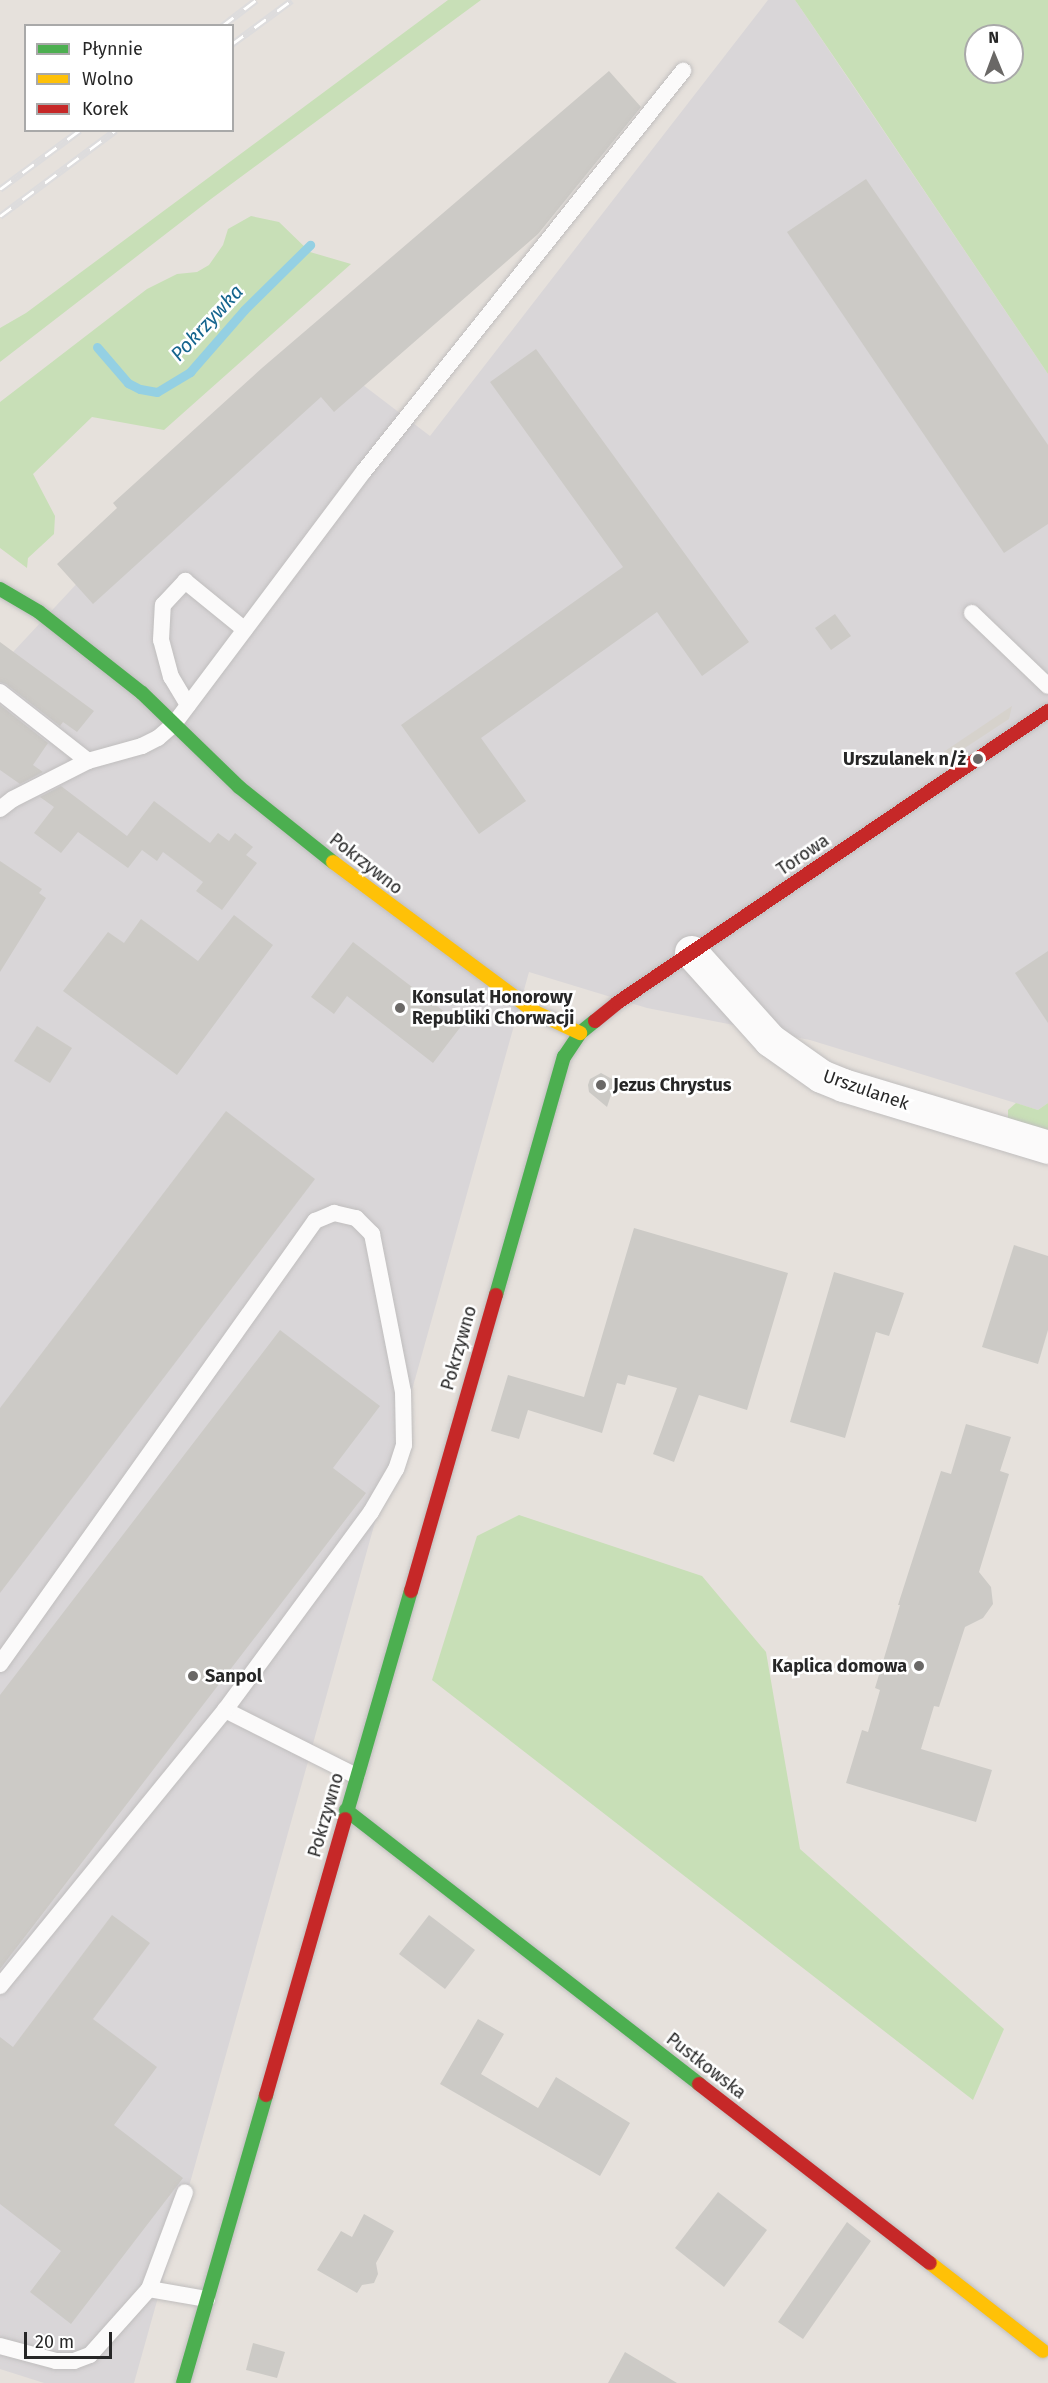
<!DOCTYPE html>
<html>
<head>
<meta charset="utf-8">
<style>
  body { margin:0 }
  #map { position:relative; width:1048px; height:2383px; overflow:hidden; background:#e6e1dc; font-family:"Fira Sans",sans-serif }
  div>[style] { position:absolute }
  .industrial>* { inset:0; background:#d9d6d8 }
  .green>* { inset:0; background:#c8dfb7 }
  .plaza>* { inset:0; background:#d6d2cc }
  .stream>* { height:9px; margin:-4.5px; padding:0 4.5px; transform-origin:4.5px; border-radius:4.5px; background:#94d0e3 }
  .building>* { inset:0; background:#cccac6 }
  .roads { filter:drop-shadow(0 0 2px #c0bebe) drop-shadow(0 0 2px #c0bebe) }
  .lane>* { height:16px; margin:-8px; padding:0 8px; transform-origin:8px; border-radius:8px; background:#fbfafa }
  .street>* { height:33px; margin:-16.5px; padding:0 16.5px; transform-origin:16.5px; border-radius:16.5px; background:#fbfafa }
  .fast>* { height:14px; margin:-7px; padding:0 7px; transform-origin:7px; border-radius:7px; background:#4caf50 }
  .slow>* { height:14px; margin:-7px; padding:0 7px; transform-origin:7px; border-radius:7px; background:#ffc107 }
  .jam>* { height:14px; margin:-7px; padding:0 7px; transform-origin:7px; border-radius:7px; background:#c62828 }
  .rail>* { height:7px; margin-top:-3.5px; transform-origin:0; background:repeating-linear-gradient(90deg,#fff 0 14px,#dddcdd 0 28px); box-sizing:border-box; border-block:2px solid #dddcdd }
  .dots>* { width:16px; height:16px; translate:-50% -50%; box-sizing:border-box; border:3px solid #fff; border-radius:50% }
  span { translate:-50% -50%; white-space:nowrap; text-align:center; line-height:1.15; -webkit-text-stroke:5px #fff; paint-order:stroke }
  .poi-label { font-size:18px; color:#272727; font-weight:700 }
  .right { translate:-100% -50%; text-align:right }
  .left { translate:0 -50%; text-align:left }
  .street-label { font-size:18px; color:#272727 }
  .water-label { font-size:20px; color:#15658e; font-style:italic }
  .legend { position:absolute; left:24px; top:24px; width:210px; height:108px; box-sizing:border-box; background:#fff; border:2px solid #a9a9a9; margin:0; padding:8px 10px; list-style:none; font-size:18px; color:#272727 }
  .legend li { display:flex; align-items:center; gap:12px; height:30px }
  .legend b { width:30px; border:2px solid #a9a9a9 }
  .north { position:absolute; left:964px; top:24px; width:60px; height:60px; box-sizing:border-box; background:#fff; border:2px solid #a9a9a9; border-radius:50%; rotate:359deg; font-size:16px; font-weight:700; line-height:24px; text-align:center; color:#272727 }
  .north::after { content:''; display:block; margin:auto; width:21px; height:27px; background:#6a6866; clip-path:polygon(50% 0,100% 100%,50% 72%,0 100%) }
  .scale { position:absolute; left:24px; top:2332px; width:88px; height:27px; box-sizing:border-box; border:3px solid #272727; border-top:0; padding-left:8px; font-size:18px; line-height:21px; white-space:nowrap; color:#272727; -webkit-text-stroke:4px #fff; paint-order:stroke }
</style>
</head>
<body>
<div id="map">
  <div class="industrial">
    <i style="clip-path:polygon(768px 0,795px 0,1048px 374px,1048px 1103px,1038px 1110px,810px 1040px,647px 1008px,529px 972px,134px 2383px,44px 2383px,0 2369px,0 666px,304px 340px,430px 436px)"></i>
  </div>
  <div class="green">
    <i style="clip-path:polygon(448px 0,481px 0,211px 199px,0 362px,0 328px,26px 313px)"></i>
    <i style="clip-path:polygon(evenodd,795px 0,1048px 0,1048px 374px,849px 79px,795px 0,976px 36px,1012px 36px,1012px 72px,976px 72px,976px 36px)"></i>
    <i style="clip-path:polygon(251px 216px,279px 222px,310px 252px,351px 264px,164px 430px,92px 417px,33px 474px,55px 516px,54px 534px,28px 558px,27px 568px,0 548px,0 402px,147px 289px,177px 274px,197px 272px,209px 265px,223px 245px,228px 229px)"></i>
    <i style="clip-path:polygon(1016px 1103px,1038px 1110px,1048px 1103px,1048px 1133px,1008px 1119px,1008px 1110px)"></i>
    <i style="clip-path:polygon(519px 1515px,702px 1576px,766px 1652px,800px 1849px,1004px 2029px,973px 2100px,432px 1680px,477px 1536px)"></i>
  </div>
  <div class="plaza">
    <i style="clip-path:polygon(1012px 706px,1009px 719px,948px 759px,936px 757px)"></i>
  </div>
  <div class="stream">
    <i style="left:97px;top:347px;width:48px;rotate:49.3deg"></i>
    <i style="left:128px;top:383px;width:13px;rotate:27deg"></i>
    <i style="left:140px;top:389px;width:17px;rotate:10deg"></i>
    <i style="left:157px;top:392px;width:39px;rotate:-31deg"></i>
    <i style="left:190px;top:372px;width:82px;rotate:-48.9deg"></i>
    <i style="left:244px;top:310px;width:93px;rotate:-44.6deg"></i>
  </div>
  <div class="building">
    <i style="clip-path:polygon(609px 71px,641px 107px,538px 234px,334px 412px,321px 397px,93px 604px,57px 564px,117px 508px,113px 503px,262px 368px)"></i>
    <i style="clip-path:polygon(866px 179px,1048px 445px,1048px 524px,1004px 553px,787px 232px)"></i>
    <i style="clip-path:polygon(536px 349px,749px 642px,702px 676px,657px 612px,481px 738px,526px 801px,479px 834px,401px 725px,623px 567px,490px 382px)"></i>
    <i style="clip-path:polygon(835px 614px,851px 636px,831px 650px,815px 628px)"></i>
    <i style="clip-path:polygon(0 642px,94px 711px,77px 732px,63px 722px,60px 726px,6px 684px,0 682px)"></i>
    <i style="clip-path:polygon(0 705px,48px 743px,33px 765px,43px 772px,20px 784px,0 770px)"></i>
    <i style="clip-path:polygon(61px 786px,127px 836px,154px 801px,210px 843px,218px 833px,229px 841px,235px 833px,253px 847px,246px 855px,257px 863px,222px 910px,196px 891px,203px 882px,163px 852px,157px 861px,142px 850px,128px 868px,78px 832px,61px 853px,34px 833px,54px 807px,40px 797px)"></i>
    <i style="clip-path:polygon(0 861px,42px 889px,39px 893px,46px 898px,0 972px)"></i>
    <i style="clip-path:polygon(234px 915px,273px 945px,177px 1075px,63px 991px,108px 932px,124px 943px,141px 919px,198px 961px)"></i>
    <i style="clip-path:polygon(353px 942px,462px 1025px,433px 1063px,347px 996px,334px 1014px,311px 997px)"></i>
    <i style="clip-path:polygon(1048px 951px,1048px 1023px,1015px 973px)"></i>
    <i style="clip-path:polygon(37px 1026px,72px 1048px,50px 1083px,14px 1061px)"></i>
    <i style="clip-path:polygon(601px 1073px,612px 1079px,614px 1086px,607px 1107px,589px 1092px,588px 1085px,590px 1079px)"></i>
    <i style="clip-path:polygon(226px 1111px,315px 1179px,0 1593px,0 1408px)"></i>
    <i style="clip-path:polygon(634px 1228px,788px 1273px,747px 1410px,699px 1395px,674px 1462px,653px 1454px,677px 1388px,628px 1375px,625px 1385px,617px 1383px,602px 1433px,528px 1410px,519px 1439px,491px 1431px,508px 1375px,584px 1397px)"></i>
    <i style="clip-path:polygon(1014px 1245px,1048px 1256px,1048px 1330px,1038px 1364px,982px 1347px)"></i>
    <i style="clip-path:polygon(834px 1272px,904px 1293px,889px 1336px,876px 1332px,845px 1438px,790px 1422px)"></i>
    <i style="clip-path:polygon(280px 1330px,380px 1406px,333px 1468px,366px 1493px,0 1969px,0 1695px)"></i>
    <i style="clip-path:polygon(966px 1424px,1011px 1437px,1000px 1471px,1009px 1474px,979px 1572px,991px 1587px,993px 1604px,983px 1618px,965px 1627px,939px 1707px,934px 1706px,921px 1749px,992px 1770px,976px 1822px,846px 1783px,862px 1730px,868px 1732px,880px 1690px,875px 1688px,900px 1605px,898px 1605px,941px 1471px,951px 1474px)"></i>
    <i style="clip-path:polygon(112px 1915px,150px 1943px,93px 2019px,157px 2067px,114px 2125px,183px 2178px,71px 2324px,30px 2292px,61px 2251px,0 2204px,0 2037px,13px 2047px)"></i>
    <i style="clip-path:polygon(429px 1915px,475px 1950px,445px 1989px,399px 1954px)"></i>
    <i style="clip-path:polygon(478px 2019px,504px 2034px,481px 2074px,538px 2108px,556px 2077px,630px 2123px,600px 2176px,440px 2084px)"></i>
    <i style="clip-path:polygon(718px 2192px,767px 2230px,724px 2287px,675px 2248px)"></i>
    <i style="clip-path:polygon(364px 2214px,394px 2231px,376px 2263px,378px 2274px,374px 2283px,362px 2285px,357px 2293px,317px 2270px,341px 2231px,352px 2237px)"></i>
    <i style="clip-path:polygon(847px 2222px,871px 2241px,803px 2339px,778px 2322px)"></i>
    <i style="clip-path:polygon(253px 2343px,285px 2352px,277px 2378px,246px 2370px)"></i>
    <i style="clip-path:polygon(625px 2352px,677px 2383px,608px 2383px)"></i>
  </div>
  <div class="roads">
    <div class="lane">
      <i style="left:972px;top:613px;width:105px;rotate:43.8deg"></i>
      <i style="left:0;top:692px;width:112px;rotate:38.1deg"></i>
      <i style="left:188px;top:705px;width:33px;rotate:-121deg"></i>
      <i style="left:171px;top:677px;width:38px;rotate:-105deg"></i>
      <i style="left:161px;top:640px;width:35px;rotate:-87deg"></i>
      <i style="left:163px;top:605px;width:33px;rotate:-47deg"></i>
      <i style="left:185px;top:581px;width:77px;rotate:39.2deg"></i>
      <i style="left:0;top:809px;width:16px;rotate:-38deg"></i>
      <i style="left:13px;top:799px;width:84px;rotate:-26.9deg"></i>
      <i style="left:88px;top:761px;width:56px;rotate:-15.5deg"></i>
      <i style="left:142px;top:746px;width:18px;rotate:-27deg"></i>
      <i style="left:158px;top:738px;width:21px;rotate:-41deg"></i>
      <i style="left:174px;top:724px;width:316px;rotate:-53.1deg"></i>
      <i style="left:364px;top:471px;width:512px;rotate:-51.43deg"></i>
      <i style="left:0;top:1664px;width:544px;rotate:-54.58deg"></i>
      <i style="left:315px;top:1221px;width:21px;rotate:-23deg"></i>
      <i style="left:334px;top:1213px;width:23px;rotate:13deg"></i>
      <i style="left:356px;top:1218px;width:23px;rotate:45deg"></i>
      <i style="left:372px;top:1234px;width:161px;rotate:78.9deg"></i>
      <i style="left:403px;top:1392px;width:53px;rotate:88.9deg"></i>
      <i style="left:404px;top:1445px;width:25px;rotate:108deg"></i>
      <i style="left:396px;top:1469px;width:50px;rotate:120.2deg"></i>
      <i style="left:371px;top:1512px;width:246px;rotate:126.4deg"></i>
      <i style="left:225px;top:1710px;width:147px;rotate:26.7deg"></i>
      <i style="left:0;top:1986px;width:356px;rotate:-50.8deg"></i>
      <i style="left:149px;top:2289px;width:103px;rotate:-69.6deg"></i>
      <i style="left:0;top:2346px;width:58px;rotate:15deg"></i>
      <i style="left:56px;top:2361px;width:18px"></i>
      <i style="left:74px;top:2361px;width:17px;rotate:-21deg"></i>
      <i style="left:90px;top:2355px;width:89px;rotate:-48.2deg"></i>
      <i style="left:149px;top:2289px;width:59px;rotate:9.8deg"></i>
    </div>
    <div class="street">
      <i style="left:691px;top:952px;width:118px;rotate:48.1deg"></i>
      <i style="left:770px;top:1040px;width:62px;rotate:35.2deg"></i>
      <i style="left:821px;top:1076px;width:24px;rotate:22deg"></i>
      <i style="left:843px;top:1085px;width:214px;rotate:16.8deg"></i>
    </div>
    <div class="fast">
      <i style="left:0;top:589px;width:45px;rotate:30.5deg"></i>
      <i style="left:39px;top:612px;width:131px;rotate:38.2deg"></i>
      <i style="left:142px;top:693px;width:135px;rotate:44.1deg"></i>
      <i style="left:239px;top:787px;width:120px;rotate:38.6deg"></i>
      <i style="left:496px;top:1295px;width:248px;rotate:-74.1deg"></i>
      <i style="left:564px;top:1057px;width:29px;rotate:-56deg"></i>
      <i style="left:580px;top:1033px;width:19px;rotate:-39deg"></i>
      <i style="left:346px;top:1810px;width:447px;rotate:37.8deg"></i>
      <i style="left:345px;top:1819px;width:237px;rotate:-73.9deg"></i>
      <i style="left:183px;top:2383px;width:300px;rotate:-73.9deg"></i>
    </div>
    <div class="slow">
      <i style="left:333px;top:862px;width:252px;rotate:36.6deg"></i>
      <i style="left:535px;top:1012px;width:50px;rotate:25deg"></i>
      <i style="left:930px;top:2263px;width:143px;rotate:37.9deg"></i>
    </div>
    <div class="jam">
      <i style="left:595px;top:1021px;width:28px;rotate:-39deg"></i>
      <i style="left:617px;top:1003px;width:521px;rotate:-34.12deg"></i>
      <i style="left:411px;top:1591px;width:308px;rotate:-74deg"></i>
      <i style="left:699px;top:2084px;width:292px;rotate:37.8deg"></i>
      <i style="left:266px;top:2095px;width:287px;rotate:-74deg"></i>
    </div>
  </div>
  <div class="rail">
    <i style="left:222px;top:26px;width:43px;rotate:-37.4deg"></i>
    <i style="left:232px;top:44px;width:74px;rotate:-36.3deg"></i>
    <i style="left:0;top:189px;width:99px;rotate:-36.4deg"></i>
    <i style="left:0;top:216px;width:144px;rotate:-36.6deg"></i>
  </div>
  <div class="dots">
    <i style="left:978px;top:759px;background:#6a6866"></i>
    <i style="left:400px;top:1008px;background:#6a6866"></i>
    <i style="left:601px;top:1085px;background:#6a6866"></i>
    <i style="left:919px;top:1666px;background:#6a6866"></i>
    <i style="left:193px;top:1676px;background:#6a6866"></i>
  </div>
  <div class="poi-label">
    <span class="right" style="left:966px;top:759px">Urszulanek n/ż</span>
    <span class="left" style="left:412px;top:1008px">Konsulat Honorowy<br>Republiki Chorwacji</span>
    <span class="left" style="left:613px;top:1085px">Jezus Chrystus</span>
    <span class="right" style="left:907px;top:1666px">Kaplica domowa</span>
    <span class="left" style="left:205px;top:1676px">Sanpol</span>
  </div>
  <div class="street-label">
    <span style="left:803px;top:855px;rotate:-34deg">Torowa</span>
    <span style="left:366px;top:864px;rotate:38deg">Pokrzywno</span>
    <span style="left:866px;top:1090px;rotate:19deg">Urszulanek</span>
    <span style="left:459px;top:1348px;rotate:-74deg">Pokrzywno</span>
    <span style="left:326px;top:1815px;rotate:-74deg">Pokrzywno</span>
    <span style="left:706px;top:2066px;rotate:38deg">Pustkowska</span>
  </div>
  <div class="water-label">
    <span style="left:207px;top:323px;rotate:-47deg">Pokrzywka</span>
  </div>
  <ul class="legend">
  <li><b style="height:8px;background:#4caf50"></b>Płynnie</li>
  <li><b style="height:8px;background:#ffc107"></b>Wolno</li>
  <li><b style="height:8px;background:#c62828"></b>Korek</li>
  </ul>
  <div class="north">N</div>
  <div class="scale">20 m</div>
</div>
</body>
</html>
